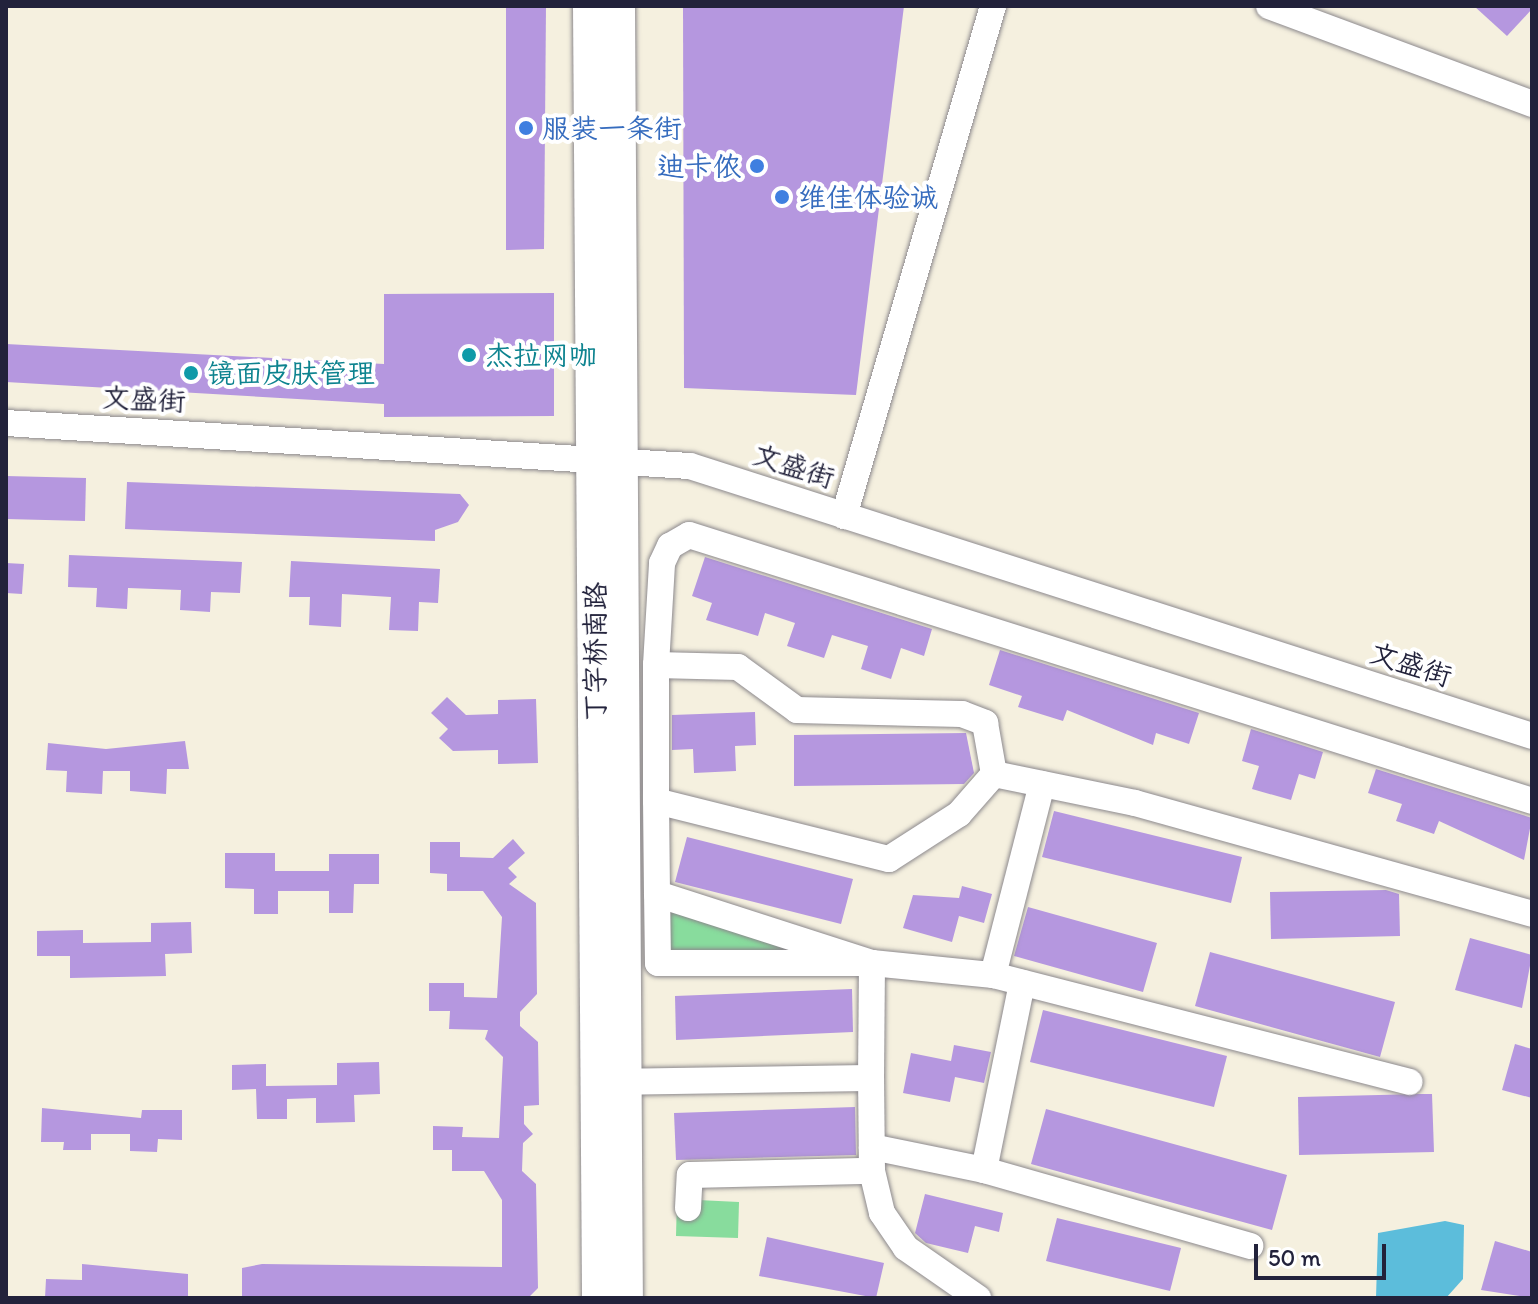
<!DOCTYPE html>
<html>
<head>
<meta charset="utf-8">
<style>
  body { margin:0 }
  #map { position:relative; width:1538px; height:1304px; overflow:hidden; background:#f5f0df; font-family:Itim,"LXGW WenKai TC",sans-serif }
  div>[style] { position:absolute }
  .green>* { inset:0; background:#88dc9d }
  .water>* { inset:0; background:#5cbddb }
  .building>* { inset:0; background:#b597df }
  .roads { filter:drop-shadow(0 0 2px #8c898d) drop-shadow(0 0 2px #8c898d) }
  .minor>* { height:26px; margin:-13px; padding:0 13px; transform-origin:13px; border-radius:13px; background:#fff }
  .major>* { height:32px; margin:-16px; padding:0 16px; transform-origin:16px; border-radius:16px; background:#fff }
  .dots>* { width:22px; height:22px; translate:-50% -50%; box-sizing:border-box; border:4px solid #fff; border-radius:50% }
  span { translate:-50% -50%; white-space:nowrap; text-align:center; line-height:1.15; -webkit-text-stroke:8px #fff; paint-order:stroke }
  .shop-label { font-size:28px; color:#366cbe }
  .left { translate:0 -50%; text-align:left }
  .right { translate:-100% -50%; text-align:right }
  .culture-label { font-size:28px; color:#0d838f }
  .street-label { font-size:28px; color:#22223b }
  .frame { position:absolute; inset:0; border:8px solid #22223b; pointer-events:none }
  .scale { position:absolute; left:1254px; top:1244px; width:132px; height:36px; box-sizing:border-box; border:4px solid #22223b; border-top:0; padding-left:10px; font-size:24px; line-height:28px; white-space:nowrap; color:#22223b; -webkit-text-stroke:6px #fff; paint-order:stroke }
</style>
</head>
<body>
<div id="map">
  <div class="green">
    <i style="clip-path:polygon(667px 905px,826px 955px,666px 954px)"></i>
    <i style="clip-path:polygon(677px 1199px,739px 1202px,738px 1238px,676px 1236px)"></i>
  </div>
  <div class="water">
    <i style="clip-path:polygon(1445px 1221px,1464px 1225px,1463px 1279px,1446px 1298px,1376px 1298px,1378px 1233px)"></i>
  </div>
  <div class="building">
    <i style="clip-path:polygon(506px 6px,546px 6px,544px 249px,506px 250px)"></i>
    <i style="clip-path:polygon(683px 6px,904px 6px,856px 395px,684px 388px)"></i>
    <i style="clip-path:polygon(1474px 6px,1532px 6px,1532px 9px,1507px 36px)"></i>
    <i style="clip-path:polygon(554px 293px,554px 416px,384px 417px,384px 404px,6px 382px,6px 344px,384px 364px,384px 294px)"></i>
    <i style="clip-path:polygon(6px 476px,86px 478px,85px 521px,6px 519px)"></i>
    <i style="clip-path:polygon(127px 482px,460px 494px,469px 505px,458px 522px,435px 530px,435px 541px,125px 529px)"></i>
    <i style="clip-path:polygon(69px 555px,242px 562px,240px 593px,211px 592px,210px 612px,180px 610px,181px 590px,128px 588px,127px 609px,96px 607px,97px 588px,68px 587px)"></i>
    <i style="clip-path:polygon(705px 557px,932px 629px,924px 656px,901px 648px,891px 679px,861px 669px,868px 646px,832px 635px,824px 658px,787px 646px,795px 623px,765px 613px,758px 636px,706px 620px,712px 603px,692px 596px)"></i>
    <i style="clip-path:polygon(291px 561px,440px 569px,438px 603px,419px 602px,418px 631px,389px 630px,391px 597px,342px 594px,341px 627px,309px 625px,310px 597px,289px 597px)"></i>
    <i style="clip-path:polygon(6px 563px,24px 564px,22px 594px,6px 593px)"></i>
    <i style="clip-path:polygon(1000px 650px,1199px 713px,1189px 744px,1156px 733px,1153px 745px,1067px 710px,1063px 721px,1018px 707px,1022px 696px,989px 685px)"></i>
    <i style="clip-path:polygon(447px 697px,466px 715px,498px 714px,498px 700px,536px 699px,538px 763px,498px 764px,498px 750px,453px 751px,439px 738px,448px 729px,431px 713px)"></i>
    <i style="clip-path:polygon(755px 712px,756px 745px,735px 746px,736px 771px,694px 773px,693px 749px,672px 750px,672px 715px)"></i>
    <i style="clip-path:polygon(1251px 729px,1323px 752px,1315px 779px,1299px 774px,1291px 800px,1252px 789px,1259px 766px,1242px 761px)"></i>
    <i style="clip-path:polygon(966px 733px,974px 773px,964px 784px,794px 786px,794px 735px)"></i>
    <i style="clip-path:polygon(185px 741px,189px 769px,167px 769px,166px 794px,130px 791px,130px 771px,103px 771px,102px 794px,66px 792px,67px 771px,46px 770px,48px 743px,106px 749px)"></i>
    <i style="clip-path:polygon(1376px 769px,1532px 818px,1524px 860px,1439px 821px,1434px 834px,1396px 821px,1402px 804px,1368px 793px)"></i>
    <i style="clip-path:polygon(1054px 811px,1242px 857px,1231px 903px,1042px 857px)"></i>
    <i style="clip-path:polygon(687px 837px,853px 879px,841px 924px,675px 882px)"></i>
    <i style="clip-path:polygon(513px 839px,525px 853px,508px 868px,517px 877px,509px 884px,536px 903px,537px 994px,520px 1012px,520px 1026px,538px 1042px,539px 1105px,524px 1106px,524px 1124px,533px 1134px,523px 1143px,522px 1171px,536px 1184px,538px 1288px,528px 1298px,242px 1298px,242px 1268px,262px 1264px,502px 1267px,502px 1200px,484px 1171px,452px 1171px,452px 1150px,433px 1150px,433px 1126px,463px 1127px,462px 1137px,499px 1138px,503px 1057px,485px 1039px,488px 1030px,449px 1029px,450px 1011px,429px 1011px,429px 983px,464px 983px,464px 997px,497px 998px,502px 917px,483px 891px,447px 891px,447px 874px,430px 873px,430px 842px,460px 842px,460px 857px,493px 858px)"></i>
    <i style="clip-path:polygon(225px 853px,275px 853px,275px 871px,329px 871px,329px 854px,379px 854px,379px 884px,354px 884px,353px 913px,329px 913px,329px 891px,278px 891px,278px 914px,254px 914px,254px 889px,225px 888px)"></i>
    <i style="clip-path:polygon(962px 886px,992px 894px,984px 923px,959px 916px,952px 942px,903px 928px,913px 895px,959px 898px)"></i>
    <i style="clip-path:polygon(1386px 890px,1399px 894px,1400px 936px,1271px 939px,1270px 892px)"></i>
    <i style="clip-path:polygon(1028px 907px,1157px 943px,1143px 992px,1014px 956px)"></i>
    <i style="clip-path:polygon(191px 922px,192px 953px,165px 954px,166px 976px,70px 978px,70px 956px,37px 956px,37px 931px,83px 930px,83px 943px,151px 942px,151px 923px)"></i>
    <i style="clip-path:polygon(1470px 938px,1532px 955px,1522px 1008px,1455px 990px)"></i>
    <i style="clip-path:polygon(1210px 952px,1395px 1002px,1380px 1057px,1195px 1006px)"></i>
    <i style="clip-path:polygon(852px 989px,853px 1032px,676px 1040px,675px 996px)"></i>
    <i style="clip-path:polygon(1043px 1010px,1227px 1056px,1214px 1107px,1030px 1062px)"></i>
    <i style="clip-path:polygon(1515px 1044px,1532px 1049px,1532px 1098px,1502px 1090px)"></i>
    <i style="clip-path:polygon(954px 1045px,991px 1052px,984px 1083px,955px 1077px,950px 1102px,903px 1093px,911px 1053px,951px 1061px)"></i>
    <i style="clip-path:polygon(379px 1062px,380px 1094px,354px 1095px,355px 1122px,316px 1123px,316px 1098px,287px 1099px,287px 1119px,257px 1119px,256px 1089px,232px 1090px,232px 1065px,266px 1064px,266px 1086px,337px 1085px,337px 1063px)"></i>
    <i style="clip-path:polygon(1419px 1094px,1432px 1094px,1434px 1152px,1299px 1155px,1298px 1097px)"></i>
    <i style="clip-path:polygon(855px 1107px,856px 1155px,676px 1160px,674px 1113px)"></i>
    <i style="clip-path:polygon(42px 1108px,141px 1118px,142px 1110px,182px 1110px,182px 1140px,158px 1139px,157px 1152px,130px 1151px,130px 1134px,91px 1134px,91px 1150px,63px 1150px,64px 1142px,41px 1142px)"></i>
    <i style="clip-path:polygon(1046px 1109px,1287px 1175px,1272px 1230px,1031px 1164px)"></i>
    <i style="clip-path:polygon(925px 1194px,1003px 1213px,999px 1232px,975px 1226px,968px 1253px,926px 1243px,915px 1233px)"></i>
    <i style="clip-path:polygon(1057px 1218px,1181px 1248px,1170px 1291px,1046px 1261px)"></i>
    <i style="clip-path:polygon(767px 1237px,884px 1263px,876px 1298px,759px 1276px)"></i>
    <i style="clip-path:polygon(1495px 1241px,1532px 1252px,1532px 1298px,1481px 1290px)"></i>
    <i style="clip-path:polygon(82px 1264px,188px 1274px,188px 1298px,45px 1298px,46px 1279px,82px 1280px)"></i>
  </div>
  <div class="roads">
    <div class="minor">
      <i style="left:1269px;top:6px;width:281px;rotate:20.4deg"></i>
      <i style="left:6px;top:423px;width:685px;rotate:3.6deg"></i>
      <i style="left:690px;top:466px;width:884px;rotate:17.78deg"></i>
      <i style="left:844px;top:516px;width:531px;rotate:-73.71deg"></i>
      <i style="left:656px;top:665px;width:102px;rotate:-86.6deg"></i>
      <i style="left:662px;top:563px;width:19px;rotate:-65deg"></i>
      <i style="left:670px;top:546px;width:22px;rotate:-30deg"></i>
      <i style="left:689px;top:535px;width:884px;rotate:17.51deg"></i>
      <i style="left:656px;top:801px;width:136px;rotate:-90deg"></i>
      <i style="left:656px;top:665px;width:82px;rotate:1.4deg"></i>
      <i style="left:738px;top:667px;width:73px;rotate:36.1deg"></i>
      <i style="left:797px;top:710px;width:165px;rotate:1.4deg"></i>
      <i style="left:962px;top:714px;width:25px;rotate:21deg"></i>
      <i style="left:985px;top:723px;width:52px;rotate:80deg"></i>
      <i style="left:994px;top:774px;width:144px;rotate:11.6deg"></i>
      <i style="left:1135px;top:803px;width:412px;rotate:15.6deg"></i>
      <i style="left:657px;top:894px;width:93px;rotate:-90.6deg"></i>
      <i style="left:656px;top:801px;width:240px;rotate:14deg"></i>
      <i style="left:889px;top:859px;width:83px;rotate:-32.7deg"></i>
      <i style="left:959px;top:814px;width:53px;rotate:-48.8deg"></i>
      <i style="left:993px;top:975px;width:197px;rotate:-75.6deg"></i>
      <i style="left:606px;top:1082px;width:265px;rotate:-0.9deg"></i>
      <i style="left:871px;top:1078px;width:115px;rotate:-89.5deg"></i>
      <i style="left:872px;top:963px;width:214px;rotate:180deg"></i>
      <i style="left:658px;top:963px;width:69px;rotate:-90.8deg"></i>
      <i style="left:657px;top:894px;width:226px;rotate:17.8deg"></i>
      <i style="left:872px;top:963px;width:122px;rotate:5.7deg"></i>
      <i style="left:993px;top:975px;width:430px;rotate:14.4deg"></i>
      <i style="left:872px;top:1147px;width:114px;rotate:11.6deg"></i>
      <i style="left:984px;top:1170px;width:191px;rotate:-78.5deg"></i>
      <i style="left:984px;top:1170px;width:277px;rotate:15.9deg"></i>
      <i style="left:872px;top:1171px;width:43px;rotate:76.6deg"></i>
      <i style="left:882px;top:1213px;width:42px;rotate:55.6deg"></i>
      <i style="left:906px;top:1248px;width:88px;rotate:34.8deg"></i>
      <i style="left:688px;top:1208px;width:33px;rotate:-87deg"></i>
      <i style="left:690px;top:1175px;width:182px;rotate:-1.3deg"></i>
      <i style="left:872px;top:1171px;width:93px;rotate:-90.6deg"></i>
    </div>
    <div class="major">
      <i style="left:589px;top:6px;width:1292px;rotate:89.6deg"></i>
      <i style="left:619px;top:6px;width:1292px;rotate:89.65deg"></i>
    </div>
  </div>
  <div class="dots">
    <i style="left:526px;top:128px;background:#3f7fe0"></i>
    <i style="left:757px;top:166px;background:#3f7fe0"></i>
    <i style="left:782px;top:197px;background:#3f7fe0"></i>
    <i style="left:469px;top:355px;background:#0f9aa8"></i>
    <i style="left:191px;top:373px;background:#0f9aa8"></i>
  </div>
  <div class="shop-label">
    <span class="left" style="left:542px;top:128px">服装一条街</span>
    <span class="right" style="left:741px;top:166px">迪卡侬</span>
    <span class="left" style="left:798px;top:197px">维佳体验诚</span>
  </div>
  <div class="culture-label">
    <span class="left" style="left:485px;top:355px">杰拉网咖</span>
    <span class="left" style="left:207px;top:373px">镜面皮肤管理</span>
  </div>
  <div class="street-label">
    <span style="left:144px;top:399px;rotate:3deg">文盛街</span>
    <span style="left:794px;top:466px;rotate:18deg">文盛街</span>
    <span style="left:595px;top:652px;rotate:-90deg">丁字桥南路</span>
    <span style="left:1411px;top:664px;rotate:18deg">文盛街</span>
  </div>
  <div class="frame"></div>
  <div class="scale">50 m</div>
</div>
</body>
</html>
